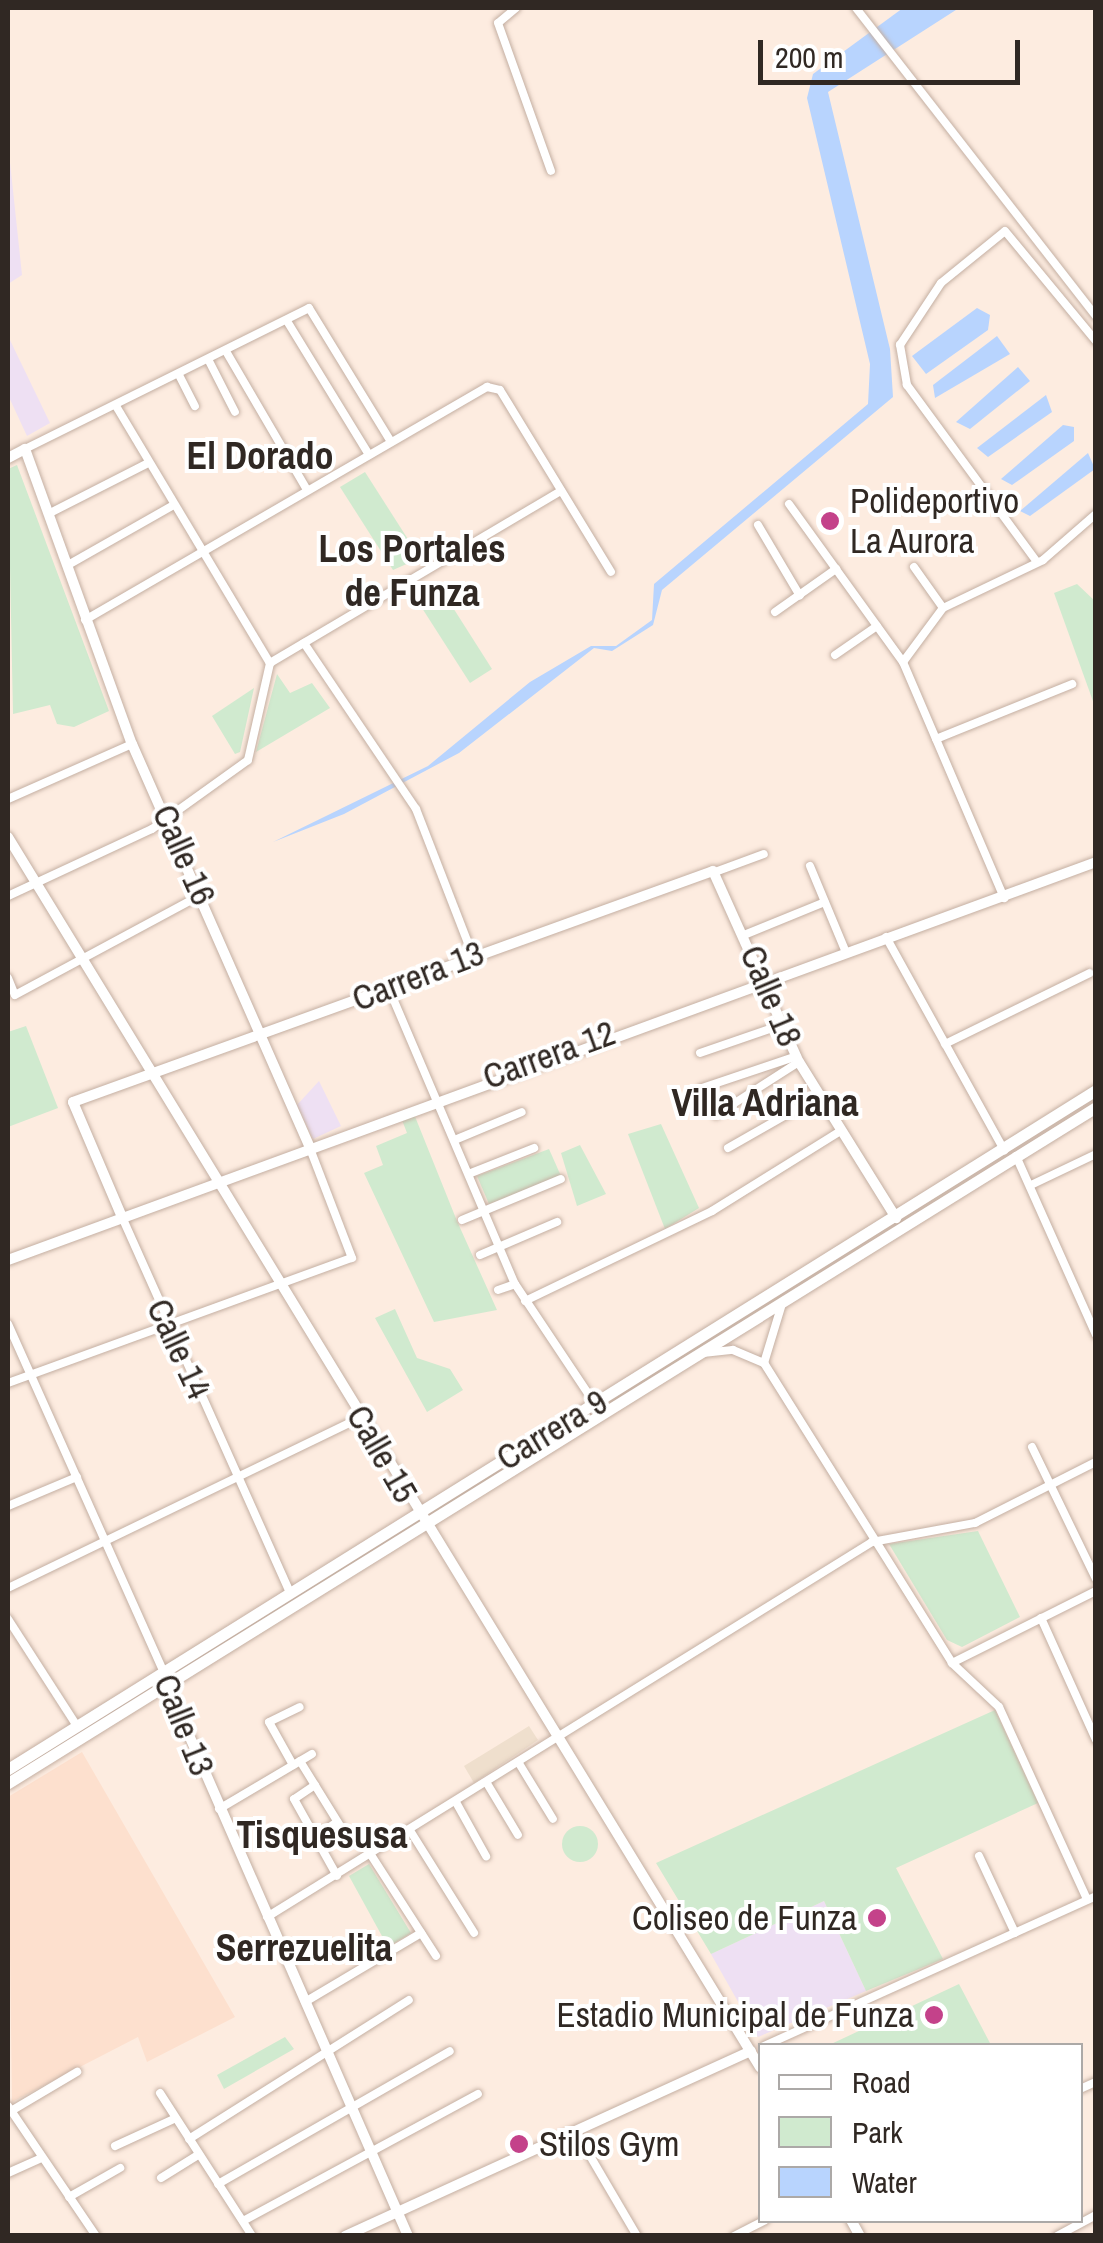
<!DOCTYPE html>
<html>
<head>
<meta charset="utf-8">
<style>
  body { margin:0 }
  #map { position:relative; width:1103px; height:2243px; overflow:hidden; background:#fdece0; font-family:"Archivo Narrow",sans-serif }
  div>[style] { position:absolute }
  .commercial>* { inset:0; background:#efdfcd }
  .built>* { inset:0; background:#fde0ce }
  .education>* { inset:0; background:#eee0f3 }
  .green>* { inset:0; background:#d0eacf }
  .round { border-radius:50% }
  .water>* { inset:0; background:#b8d4fe }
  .roads { filter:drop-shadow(0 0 2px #c4afa2) drop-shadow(0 0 2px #c4afa2) }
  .street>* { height:8px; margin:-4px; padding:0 4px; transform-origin:4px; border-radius:4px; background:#fff }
  .secondary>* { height:10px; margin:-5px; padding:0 5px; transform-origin:5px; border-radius:5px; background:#fff }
  .primary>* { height:11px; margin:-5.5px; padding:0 5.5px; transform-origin:5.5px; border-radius:5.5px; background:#fff }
  .dots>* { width:28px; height:28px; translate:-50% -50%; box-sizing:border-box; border:5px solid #fff; border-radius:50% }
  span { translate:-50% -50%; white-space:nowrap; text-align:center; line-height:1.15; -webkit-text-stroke:8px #fff; paint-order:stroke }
  .poi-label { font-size:35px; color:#302823 }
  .left { translate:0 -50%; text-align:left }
  .right { translate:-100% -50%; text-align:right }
  .street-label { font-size:35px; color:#302823 }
  .neighbourhood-label { font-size:38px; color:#302823; font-weight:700 }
  .frame { position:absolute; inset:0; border:10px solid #302823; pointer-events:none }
  .legend { position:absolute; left:758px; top:2043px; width:325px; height:180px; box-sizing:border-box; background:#fff; border:2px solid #aca9a7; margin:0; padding:12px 18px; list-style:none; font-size:30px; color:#302823 }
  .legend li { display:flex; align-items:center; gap:20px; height:50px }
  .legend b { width:50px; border:2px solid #aca9a7 }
  .scale { position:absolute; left:758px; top:40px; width:262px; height:45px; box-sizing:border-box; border:5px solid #302823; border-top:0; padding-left:12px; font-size:30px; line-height:35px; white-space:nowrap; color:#302823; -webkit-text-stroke:8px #fff; paint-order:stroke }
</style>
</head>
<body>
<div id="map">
  <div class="commercial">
    <i style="clip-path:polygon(529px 1726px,538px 1740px,474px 1783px,464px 1766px)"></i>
  </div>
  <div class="built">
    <i style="clip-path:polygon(82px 1752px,235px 2017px,147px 2062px,138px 2037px,12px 2102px,8px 1797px)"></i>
  </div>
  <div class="education">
    <i style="clip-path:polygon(8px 144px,22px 275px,8px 284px)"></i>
    <i style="clip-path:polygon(8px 336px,50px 423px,27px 436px,8px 395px)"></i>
    <i style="clip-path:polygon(319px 1081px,341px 1126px,313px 1139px,297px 1105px)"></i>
    <i style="clip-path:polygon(824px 1901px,866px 1991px,758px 2037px,711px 1954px)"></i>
  </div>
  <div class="green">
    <i style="clip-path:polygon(17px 465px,109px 711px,74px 727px,57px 724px,50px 705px,13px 714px,8px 469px)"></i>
    <i style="clip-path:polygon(365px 472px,420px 558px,393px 570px,340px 487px)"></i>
    <i style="clip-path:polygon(436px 581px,492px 669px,470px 683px,413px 594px)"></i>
    <i style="clip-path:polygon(1077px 584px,1095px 601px,1094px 704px,1054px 593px)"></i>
    <i style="clip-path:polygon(277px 674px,290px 693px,312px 683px,330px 708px,256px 752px)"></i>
    <i style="clip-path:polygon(254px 688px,240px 752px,235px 754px,212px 716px)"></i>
    <i style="clip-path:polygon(26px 1026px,58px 1108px,8px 1127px,8px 1032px)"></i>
    <i style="clip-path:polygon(414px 1114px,457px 1221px,497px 1310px,434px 1322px,364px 1173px,383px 1165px,376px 1146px,407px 1133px,402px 1120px)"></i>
    <i style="clip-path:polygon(661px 1124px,699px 1208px,665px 1229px,628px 1134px)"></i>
    <i style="clip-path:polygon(580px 1145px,606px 1194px,577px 1206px,561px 1153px)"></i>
    <i style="clip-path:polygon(549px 1149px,561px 1176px,489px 1204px,477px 1176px)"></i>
    <i style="clip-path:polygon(395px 1309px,417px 1358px,450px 1369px,463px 1390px,427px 1412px,375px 1318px)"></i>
    <i style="clip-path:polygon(978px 1531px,1020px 1617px,962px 1647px,947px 1640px,889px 1544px)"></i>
    <i style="clip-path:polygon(995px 1710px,1038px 1803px,896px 1868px,943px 1959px,866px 1991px,824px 1901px,711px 1954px,656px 1863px)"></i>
    <i class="round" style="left:562px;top:1826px;width:36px;height:36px"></i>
    <i style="clip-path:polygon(369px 1864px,411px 1933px,388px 1947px,349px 1876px)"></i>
    <i style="clip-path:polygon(959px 1984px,991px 2045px,829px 2045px)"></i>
    <i style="clip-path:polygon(285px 2037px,294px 2049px,224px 2089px,217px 2075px)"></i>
  </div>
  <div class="water">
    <i style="clip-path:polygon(903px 8px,959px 8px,828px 92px,890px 349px,893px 397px,662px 590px,653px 625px,612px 651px,594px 648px,459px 753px,344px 814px,273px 842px,428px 766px,530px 682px,591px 646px,616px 646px,652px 620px,654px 584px,868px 404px,870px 364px,807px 98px,813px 74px)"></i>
    <i style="clip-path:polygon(977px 308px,990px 315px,988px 330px,926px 374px,912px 356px)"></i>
    <i style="clip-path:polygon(997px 336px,1010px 354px,935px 398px,933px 385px)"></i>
    <i style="clip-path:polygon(1018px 367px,1030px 381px,970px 429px,956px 422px)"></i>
    <i style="clip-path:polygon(1046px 395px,1052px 412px,988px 457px,977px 448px)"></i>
    <i style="clip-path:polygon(1063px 425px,1074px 427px,1074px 441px,1012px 485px,1001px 479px)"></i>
    <i style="clip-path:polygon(1088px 453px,1095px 469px,1030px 516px,1020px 511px)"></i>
  </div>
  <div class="roads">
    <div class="street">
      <i style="left:516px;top:8px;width:23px;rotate:140deg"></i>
      <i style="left:498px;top:23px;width:157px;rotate:70.3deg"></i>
      <i style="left:856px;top:8px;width:390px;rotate:52.1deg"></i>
      <i style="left:287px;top:321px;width:157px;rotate:58.5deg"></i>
      <i style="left:227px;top:353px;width:159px;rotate:59.7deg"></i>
      <i style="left:209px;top:361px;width:57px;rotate:63deg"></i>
      <i style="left:179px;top:375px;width:35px;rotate:63deg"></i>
      <i style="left:116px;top:406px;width:300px;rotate:59.1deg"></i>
      <i style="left:25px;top:449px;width:317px;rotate:-26.4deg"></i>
      <i style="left:309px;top:308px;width:157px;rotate:58.5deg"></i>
      <i style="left:789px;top:504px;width:195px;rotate:54.2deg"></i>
      <i style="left:903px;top:662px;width:257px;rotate:66.8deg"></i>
      <i style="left:48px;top:514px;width:110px;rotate:-27deg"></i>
      <i style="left:758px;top:525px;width:82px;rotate:59.4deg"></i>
      <i style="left:1037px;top:562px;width:220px;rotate:-126.3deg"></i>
      <i style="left:907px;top:385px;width:41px;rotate:-99.9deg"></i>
      <i style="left:900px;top:345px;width:74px;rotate:-56.5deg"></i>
      <i style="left:941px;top:283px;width:82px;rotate:-39.1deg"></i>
      <i style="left:1005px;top:231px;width:143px;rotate:50.4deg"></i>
      <i style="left:68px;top:565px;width:120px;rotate:-29.6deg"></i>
      <i style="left:914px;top:567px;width:50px;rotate:54.7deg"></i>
      <i style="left:775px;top:612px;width:75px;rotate:-35.2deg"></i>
      <i style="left:85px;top:620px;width:465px;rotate:-30.1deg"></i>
      <i style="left:487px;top:387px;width:13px;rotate:13deg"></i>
      <i style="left:500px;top:390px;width:213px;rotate:58.6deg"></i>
      <i style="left:304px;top:643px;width:200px;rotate:56deg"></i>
      <i style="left:416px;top:809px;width:158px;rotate:68.8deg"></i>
      <i style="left:835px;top:655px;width:51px;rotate:-34.6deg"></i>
      <i style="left:903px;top:662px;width:67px;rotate:-53.5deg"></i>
      <i style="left:943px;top:608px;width:111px;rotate:-25.6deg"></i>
      <i style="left:1043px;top:560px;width:70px;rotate:-41deg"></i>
      <i style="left:270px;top:663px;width:338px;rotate:-30.6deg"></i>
      <i style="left:936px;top:739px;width:147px;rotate:-22deg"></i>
      <i style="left:8px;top:799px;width:136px;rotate:-23.9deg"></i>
      <i style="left:810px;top:866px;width:91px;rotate:67.4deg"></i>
      <i style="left:715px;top:872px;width:52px;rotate:-20.2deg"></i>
      <i style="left:8px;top:896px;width:159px;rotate:-25deg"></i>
      <i style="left:152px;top:829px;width:118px;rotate:-35.7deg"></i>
      <i style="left:248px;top:760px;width:99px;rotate:-77.2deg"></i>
      <i style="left:744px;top:935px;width:87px;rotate:-22.2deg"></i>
      <i style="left:886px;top:937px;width:244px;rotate:61deg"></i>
      <i style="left:8px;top:978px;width:18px;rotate:68deg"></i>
      <i style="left:15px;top:995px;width:211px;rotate:-28.3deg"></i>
      <i style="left:389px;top:989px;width:321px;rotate:66.9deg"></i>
      <i style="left:515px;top:1284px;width:144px;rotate:56.3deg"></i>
      <i style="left:945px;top:1044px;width:161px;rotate:-26.1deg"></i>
      <i style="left:700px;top:1053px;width:89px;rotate:-19deg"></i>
      <i style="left:702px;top:1088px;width:100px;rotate:-18.6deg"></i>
      <i style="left:716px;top:1115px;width:98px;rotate:-32.6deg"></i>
      <i style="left:457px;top:1139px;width:70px;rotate:-22.6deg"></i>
      <i style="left:728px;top:1148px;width:107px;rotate:-29.7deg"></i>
      <i style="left:1016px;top:1156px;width:196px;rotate:65.9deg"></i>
      <i style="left:471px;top:1173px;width:68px;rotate:-21.6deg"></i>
      <i style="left:1031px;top:1185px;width:72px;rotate:-25.5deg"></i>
      <i style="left:122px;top:1217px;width:413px;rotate:65.9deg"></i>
      <i style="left:462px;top:1220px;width:107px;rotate:-22.5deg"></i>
      <i style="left:480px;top:1255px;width:84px;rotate:-23.2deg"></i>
      <i style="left:498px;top:1290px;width:18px;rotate:-19deg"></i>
      <i style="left:525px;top:1301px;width:208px;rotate:-25.7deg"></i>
      <i style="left:712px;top:1211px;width:153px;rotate:-31.9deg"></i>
      <i style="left:8px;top:1324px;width:380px;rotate:65.9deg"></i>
      <i style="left:703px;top:1353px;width:30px;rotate:-6deg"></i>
      <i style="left:733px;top:1350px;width:34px;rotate:23deg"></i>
      <i style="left:764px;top:1363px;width:354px;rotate:57.9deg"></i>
      <i style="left:952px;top:1663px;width:64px;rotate:43.1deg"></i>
      <i style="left:999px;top:1707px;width:211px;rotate:65.4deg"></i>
      <i style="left:764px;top:1363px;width:59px;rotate:-73.1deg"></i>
      <i style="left:8px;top:1383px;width:366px;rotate:-20deg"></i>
      <i style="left:352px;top:1258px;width:120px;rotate:-111deg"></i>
      <i style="left:1032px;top:1447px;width:147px;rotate:64.1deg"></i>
      <i style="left:8px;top:1506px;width:75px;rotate:-22.8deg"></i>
      <i style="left:8px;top:1588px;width:392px;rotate:-25.8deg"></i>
      <i style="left:1041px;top:1618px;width:134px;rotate:65.7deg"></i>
      <i style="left:8px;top:1619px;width:127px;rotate:57.2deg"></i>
      <i style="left:952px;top:1663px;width:161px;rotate:-26.6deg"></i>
      <i style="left:300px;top:1761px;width:89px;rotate:58.3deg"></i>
      <i style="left:293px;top:1765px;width:49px;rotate:-119.2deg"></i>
      <i style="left:269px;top:1722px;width:34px;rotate:-26deg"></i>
      <i style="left:520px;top:1765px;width:63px;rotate:58.6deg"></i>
      <i style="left:315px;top:1785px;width:25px;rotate:146deg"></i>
      <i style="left:294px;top:1799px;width:88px;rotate:60.8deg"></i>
      <i style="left:488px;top:1785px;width:58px;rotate:59deg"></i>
      <i style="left:457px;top:1804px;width:60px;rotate:60.9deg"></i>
      <i style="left:219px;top:1809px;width:108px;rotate:-30.6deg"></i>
      <i style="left:411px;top:1832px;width:119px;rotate:58deg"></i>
      <i style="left:315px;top:1837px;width:27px;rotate:-34deg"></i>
      <i style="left:371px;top:1855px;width:120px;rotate:57.2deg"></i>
      <i style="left:979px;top:1856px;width:85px;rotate:64.9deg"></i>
      <i style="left:267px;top:1917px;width:712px;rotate:-31.79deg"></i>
      <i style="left:872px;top:1542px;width:105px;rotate:-10.5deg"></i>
      <i style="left:975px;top:1523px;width:136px;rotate:-26.8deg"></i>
      <i style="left:305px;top:2002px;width:135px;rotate:-30.7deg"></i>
      <i style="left:764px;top:2046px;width:364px;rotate:-24.3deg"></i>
      <i style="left:1080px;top:2089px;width:17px;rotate:-24deg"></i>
      <i style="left:160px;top:2093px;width:170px;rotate:57.2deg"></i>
      <i style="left:8px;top:2106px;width:157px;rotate:55.9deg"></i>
      <i style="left:11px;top:2111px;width:77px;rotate:-30.6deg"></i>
      <i style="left:576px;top:2132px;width:121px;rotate:59.6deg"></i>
      <i style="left:189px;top:2139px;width:260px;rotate:-32.3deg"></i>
      <i style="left:115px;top:2146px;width:65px;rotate:-24.6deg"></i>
      <i style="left:8px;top:2173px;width:37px;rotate:-24deg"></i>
      <i style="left:161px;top:2178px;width:44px;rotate:-31.9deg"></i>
      <i style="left:218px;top:2184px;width:267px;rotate:-29.8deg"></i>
      <i style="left:69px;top:2197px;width:59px;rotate:-29.6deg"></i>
      <i style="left:243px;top:2221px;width:267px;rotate:-28.4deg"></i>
      <i style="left:734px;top:2236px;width:35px;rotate:-27deg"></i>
      <i style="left:1057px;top:2236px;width:44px;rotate:-28.3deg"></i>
    </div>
    <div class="secondary">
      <i style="left:8px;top:458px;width:19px;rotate:-28deg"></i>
      <i style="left:25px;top:449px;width:314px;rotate:70.1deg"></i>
      <i style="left:132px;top:744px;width:439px;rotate:66.2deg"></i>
      <i style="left:8px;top:837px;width:1442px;rotate:58.56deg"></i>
      <i style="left:122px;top:1217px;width:125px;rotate:-113.1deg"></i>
      <i style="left:73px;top:1102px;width:680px;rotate:-19.85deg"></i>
      <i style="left:713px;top:871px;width:209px;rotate:65.8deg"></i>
      <i style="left:799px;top:1062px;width:184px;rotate:58.1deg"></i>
      <i style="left:8px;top:1260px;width:1159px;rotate:-20.09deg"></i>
      <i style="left:164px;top:1678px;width:609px;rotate:66.38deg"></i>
      <i style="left:851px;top:2220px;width:18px;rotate:61deg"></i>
      <i style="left:345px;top:2236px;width:446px;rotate:-24.5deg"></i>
    </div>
    <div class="primary">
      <i style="left:8px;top:1769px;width:1282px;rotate:-31.97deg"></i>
      <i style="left:8px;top:1783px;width:1281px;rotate:-31.85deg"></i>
    </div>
  </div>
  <div class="dots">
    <i style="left:830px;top:521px;background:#c4428a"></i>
    <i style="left:877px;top:1918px;background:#c4428a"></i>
    <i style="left:934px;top:2015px;background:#c4428a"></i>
    <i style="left:519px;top:2144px;background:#c4428a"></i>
  </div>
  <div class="poi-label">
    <span class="left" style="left:850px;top:521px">Polideportivo<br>La Aurora</span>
    <span class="right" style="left:857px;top:1918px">Coliseo de Funza</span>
    <span class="right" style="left:914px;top:2015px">Estadio Municipal de Funza</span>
    <span class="left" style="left:539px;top:2144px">Stilos Gym</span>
  </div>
  <div class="street-label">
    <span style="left:184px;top:855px;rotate:66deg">Calle 16</span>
    <span style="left:418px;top:976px;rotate:-21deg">Carrera 13</span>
    <span style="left:771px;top:996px;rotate:67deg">Calle 18</span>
    <span style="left:549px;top:1055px;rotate:-20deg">Carrera 12</span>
    <span style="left:179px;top:1349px;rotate:65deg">Calle 14</span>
    <span style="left:552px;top:1430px;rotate:-31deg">Carrera 9</span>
    <span style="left:382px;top:1454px;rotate:60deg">Calle 15</span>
    <span style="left:184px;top:1725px;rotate:68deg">Calle 13</span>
  </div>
  <div class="neighbourhood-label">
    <span style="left:260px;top:456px">El Dorado</span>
    <span style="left:412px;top:571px">Los Portales<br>de Funza</span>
    <span style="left:765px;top:1103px">Villa Adriana</span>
    <span style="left:322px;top:1835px">Tisquesusa</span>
    <span style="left:304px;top:1948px">Serrezuelita</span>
  </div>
  <div class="frame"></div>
  <ul class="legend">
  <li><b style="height:12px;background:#fff"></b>Road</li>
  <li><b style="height:28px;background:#d0eacf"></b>Park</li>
  <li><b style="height:28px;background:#b8d4fe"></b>Water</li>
  </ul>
  <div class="scale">200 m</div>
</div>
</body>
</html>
